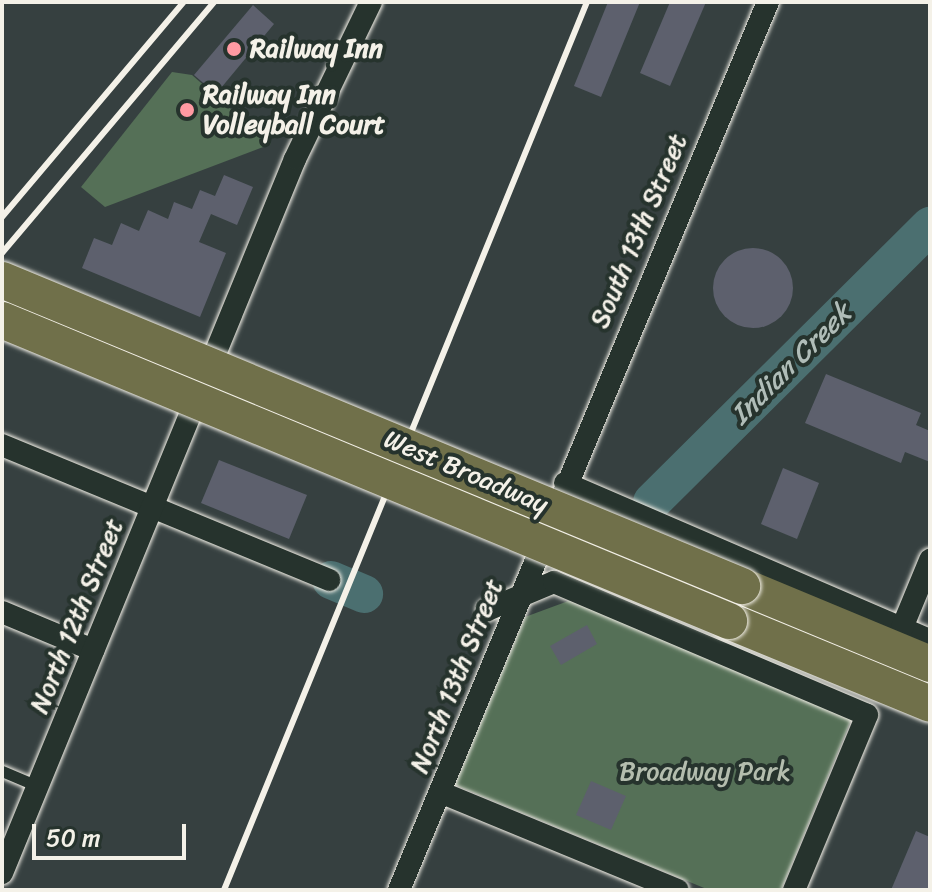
<!DOCTYPE html>
<html>
<head>
<meta charset="utf-8">
<style>
  body { margin:0 }
  #map { position:relative; width:932px; height:892px; overflow:hidden; background:#364040; font-family:Sriracha,sans-serif }
  div>[style] { position:absolute }
  .green>* { inset:0; background:#557057 }
  .river>* { height:38px; margin:-19px; padding:0 19px; transform-origin:19px; border-radius:19px; background:#4b6f70 }
  .building>* { inset:0; background:#5d606d }
  .round { border-radius:50% }
  .roads { filter:drop-shadow(0 0 2px #f4f1e8) drop-shadow(0 0 2px #f4f1e8) }
  .lane>* { height:11px; margin:-5.5px; padding:0 5.5px; transform-origin:5.5px; border-radius:5.5px; background:#26332d }
  .street>* { height:22px; margin:-11px; padding:0 11px; transform-origin:11px; border-radius:11px; background:#26332d }
  .primary>* { height:36px; margin:-18px; padding:0 18px; transform-origin:18px; border-radius:18px; background:#70704a }
  .rail>* { height:6px; margin:-3px; padding:0 3px; transform-origin:3px; border-radius:3px; background:#f4f1e8 }
  .bridges { filter:drop-shadow(0 0 2px #f4f1e8) drop-shadow(0 0 2px #f4f1e8) }
  .primary-bridge>* { height:36px; margin:-18px; padding:0 18px; transform-origin:18px; border-radius:18px; background:#70704a }
  .dots>* { width:22px; height:22px; translate:-50% -50%; box-sizing:border-box; border:4px solid #26332d; border-radius:50% }
  span { translate:-50% -50%; white-space:nowrap; text-align:center; line-height:1.15; -webkit-text-stroke:8px #26332d; paint-order:stroke }
  .poi-label { font-size:26px; color:#f4f1e8; font-weight:700 }
  .left { translate:0 -50%; text-align:left }
  .street-label { font-size:26px; color:#f4f1e8 }
  .park-label { font-size:26px; color:#b4bdae }
  .water-label { font-size:28px; color:#b0bdb8; font-style:italic }
  .frame { position:absolute; inset:0; border:4px solid #f4f1e8; pointer-events:none }
  .scale { position:absolute; left:32px; top:824px; width:154px; height:36px; box-sizing:border-box; border:4px solid #f4f1e8; border-top:0; padding-left:10px; font-size:24px; line-height:28px; white-space:nowrap; color:#f4f1e8; -webkit-text-stroke:6px #26332d; paint-order:stroke }
</style>
</head>
<body>
<div id="map">
  <div class="green">
    <i style="clip-path:polygon(172px 72px,192px 75px,271px 144px,105px 207px,81px 187px)"></i>
    <i style="clip-path:polygon(571px 600px,853px 715px,781px 890px,709px 890px,455px 785px,525px 617px)"></i>
  </div>
  <div class="river">
    <i style="left:652px;top:502px;width:392px;rotate:-44.8deg"></i>
    <i style="left:331px;top:580px;width:36px;rotate:23deg"></i>
  </div>
  <div class="building">
    <i style="clip-path:polygon(608px 2px,640px 2px,601px 97px,574px 86px)"></i>
    <i style="clip-path:polygon(670px 2px,706px 2px,670px 86px,640px 73px)"></i>
    <i style="clip-path:polygon(253px 5px,274px 24px,216px 94px,194px 75px)"></i>
    <i style="clip-path:polygon(224px 175px,253px 187px,237px 225px,211px 214px,199px 242px,226px 253px,200px 317px,82px 268px,94px 238px,112px 245px,121px 223px,139px 231px,148px 210px,168px 219px,174px 202px,192px 209px,200px 190px,215px 196px)"></i>
    <i class="round" style="left:713px;top:248px;width:80px;height:80px"></i>
    <i style="clip-path:polygon(826px 374px,921px 413px,916px 425px,930px 431px,930px 462px,905px 452px,901px 463px,805px 423px)"></i>
    <i style="clip-path:polygon(219px 460px,307px 495px,289px 539px,201px 503px)"></i>
    <i style="clip-path:polygon(783px 468px,819px 483px,797px 539px,761px 524px)"></i>
    <i style="clip-path:polygon(587px 625px,597px 644px,561px 665px,550px 646px)"></i>
    <i style="clip-path:polygon(591px 781px,626px 796px,611px 830px,576px 815px)"></i>
    <i style="clip-path:polygon(916px 831px,930px 837px,930px 890px,891px 890px)"></i>
  </div>
  <div class="roads">
    <div class="lane">
      <i style="left:2px;top:771px;width:39px;rotate:23deg"></i>
    </div>
    <div class="street">
      <i style="left:2px;top:445px;width:354px;rotate:22.4deg"></i>
      <i style="left:565px;top:483px;width:397px;rotate:23.3deg"></i>
      <i style="left:487px;top:610px;width:73px;rotate:-22.7deg"></i>
      <i style="left:554px;top:582px;width:340px;rotate:23deg"></i>
      <i style="left:867px;top:715px;width:190px;rotate:112.6deg"></i>
      <i style="left:2px;top:612px;width:99px;rotate:22.7deg"></i>
      <i style="left:902px;top:628px;width:74px;rotate:-67.6deg"></i>
      <i style="left:440px;top:792px;width:257px;rotate:22.4deg"></i>
      <i style="left:2px;top:873px;width:772px;rotate:-67.69deg"></i>
      <i style="left:295px;top:159px;width:174px;rotate:-64.2deg"></i>
      <i style="left:399px;top:890px;width:962px;rotate:-67.44deg"></i>
    </div>
    <div class="primary">
      <i style="left:742px;top:586px;width:204px;rotate:22.5deg"></i>
      <i style="left:729px;top:621px;width:217px;rotate:22.4deg"></i>
    </div>
  </div>
  <div class="rail">
    <i style="left:2px;top:217px;width:282px;rotate:-49.8deg"></i>
    <i style="left:2px;top:253px;width:329px;rotate:-49.8deg"></i>
    <i style="left:224px;top:890px;width:959px;rotate:-67.77deg"></i>
  </div>
  <div class="bridges">
    <div class="primary-bridge">
      <i style="left:2px;top:280px;width:801px;rotate:22.47deg"></i>
      <i style="left:2px;top:320px;width:787px;rotate:22.49deg"></i>
    </div>
  </div>
  <div class="dots">
    <i style="left:234px;top:49px;background:#ff9aa2"></i>
    <i style="left:187px;top:110px;background:#ff9aa2"></i>
  </div>
  <div class="poi-label">
    <span class="left" style="left:250px;top:49px">Railway Inn</span>
    <span class="left" style="left:203px;top:110px">Railway Inn<br>Volleyball Court</span>
  </div>
  <div class="street-label">
    <span style="left:639px;top:231px;rotate:-67deg">South 13th Street</span>
    <span style="left:466px;top:472px;rotate:23deg">West Broadway</span>
    <span style="left:77px;top:616px;rotate:-68deg">North 12th Street</span>
    <span style="left:457px;top:676px;rotate:-68deg">North 13th Street</span>
  </div>
  <div class="park-label">
    <span style="left:705px;top:772px">Broadway Park</span>
  </div>
  <div class="water-label">
    <span style="left:791px;top:364px;rotate:-45deg">Indian Creek</span>
  </div>
  <div class="frame"></div>
  <div class="scale">50 m</div>
</div>
</body>
</html>
